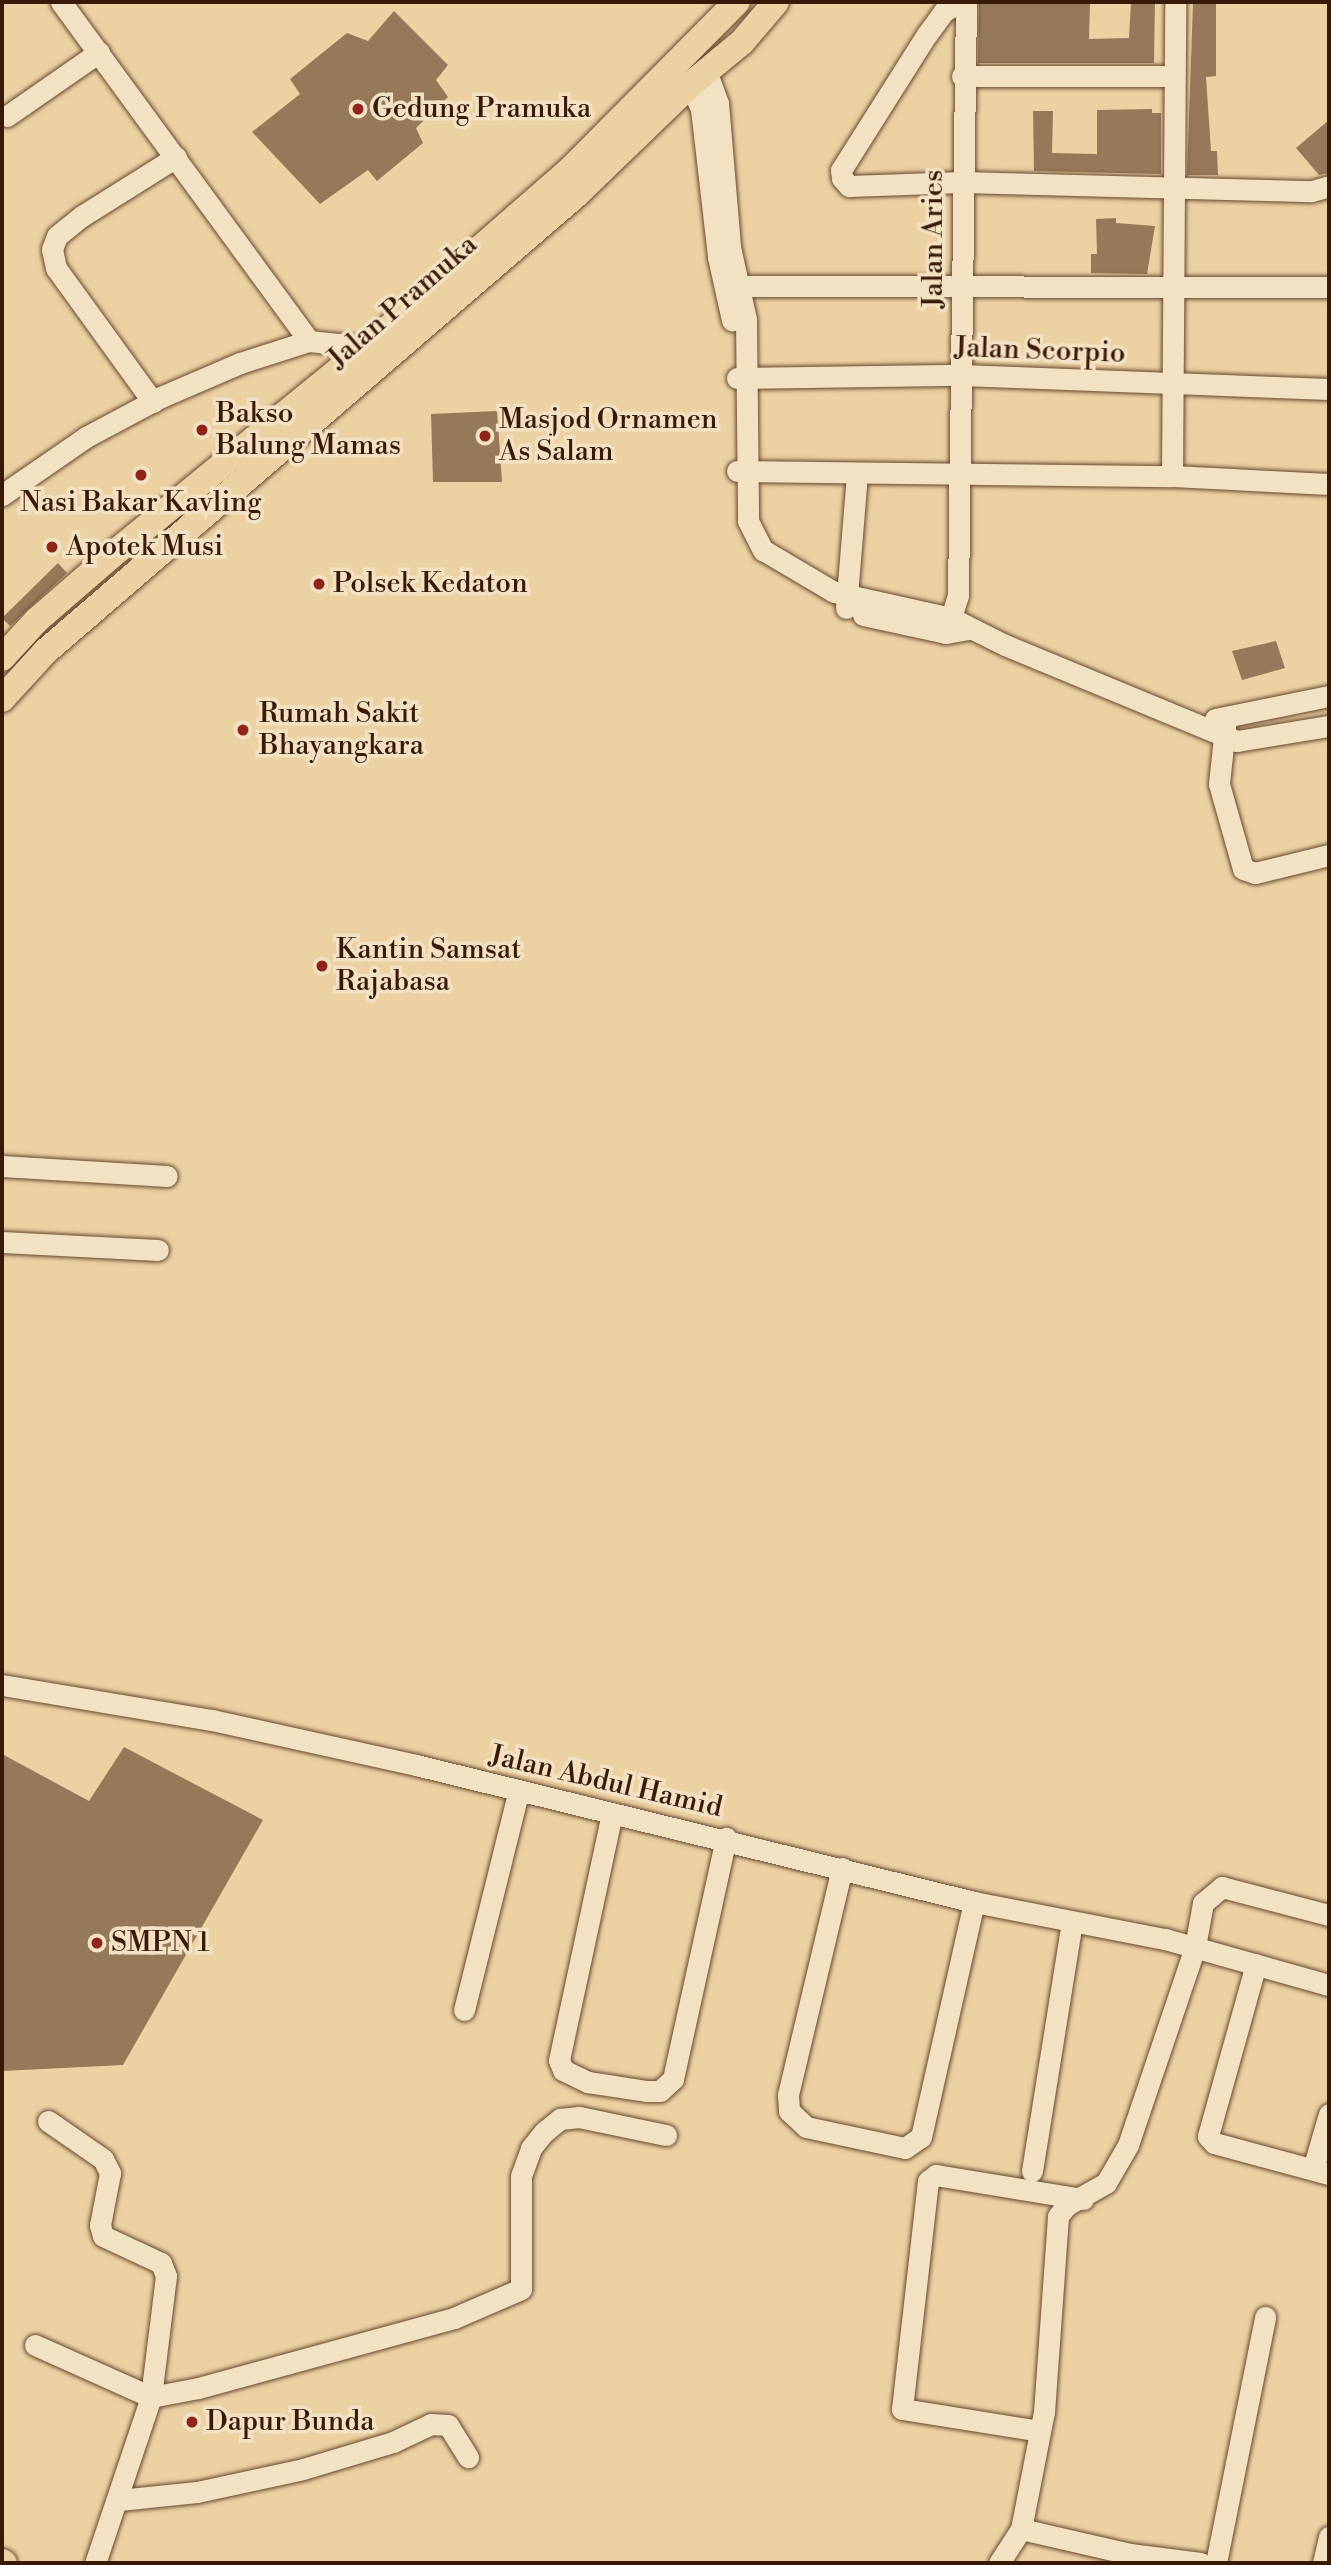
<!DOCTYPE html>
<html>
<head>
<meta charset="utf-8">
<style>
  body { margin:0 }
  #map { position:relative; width:1331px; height:2565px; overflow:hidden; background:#ecd1a3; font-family:"Libre Bodoni",serif }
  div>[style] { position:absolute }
  .building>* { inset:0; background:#967959 }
  .roads { filter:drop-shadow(0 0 2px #66482f) drop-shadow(0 0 2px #66482f) }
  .minor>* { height:21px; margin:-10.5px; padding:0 10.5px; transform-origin:10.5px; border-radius:10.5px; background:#f3e1c3 }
  .major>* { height:26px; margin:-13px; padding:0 13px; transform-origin:13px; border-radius:13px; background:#ecd1a3 }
  .dots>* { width:19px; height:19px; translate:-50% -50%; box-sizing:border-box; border:4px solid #f3e1c3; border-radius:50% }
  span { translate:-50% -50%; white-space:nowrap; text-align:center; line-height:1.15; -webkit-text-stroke:7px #f3e1c3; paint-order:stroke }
  .poi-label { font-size:28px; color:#391a08 }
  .left { translate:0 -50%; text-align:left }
  .street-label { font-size:28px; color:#391a08 }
  .frame { position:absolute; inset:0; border:4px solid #391a08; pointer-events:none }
</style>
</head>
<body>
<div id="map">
  <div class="building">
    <i style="clip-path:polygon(979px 2px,1090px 2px,1089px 39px,1129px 38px,1131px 2px,1155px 2px,1154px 63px,978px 63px)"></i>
    <i style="clip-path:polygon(1193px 2px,1216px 2px,1216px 76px,1206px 77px,1211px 151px,1217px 151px,1218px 175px,1187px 175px)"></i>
    <i style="clip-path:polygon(394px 11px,448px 65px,436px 80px,448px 97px,416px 128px,423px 143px,377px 181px,368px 170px,320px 204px,252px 132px,300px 94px,290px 79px,347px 33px,368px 41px)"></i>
    <i style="clip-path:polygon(1152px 109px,1152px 113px,1161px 113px,1161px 174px,1034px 171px,1033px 111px,1053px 111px,1052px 153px,1097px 154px,1097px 110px)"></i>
    <i style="clip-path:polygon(1329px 120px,1329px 173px,1319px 175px,1296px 148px)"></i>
    <i style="clip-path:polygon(1116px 218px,1116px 223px,1155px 226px,1147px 274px,1091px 273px,1091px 254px,1097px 254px,1096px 219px)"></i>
    <i style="clip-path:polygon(497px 411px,502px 482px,433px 482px,431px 414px)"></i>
    <i style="clip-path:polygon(58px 563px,67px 573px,10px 626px,2px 618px)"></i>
    <i style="clip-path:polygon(1276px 641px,1285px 668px,1242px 680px,1232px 651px)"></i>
    <i style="clip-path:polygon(124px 1747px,263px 1820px,123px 2065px,2px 2071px,2px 1754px,89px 1801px)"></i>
  </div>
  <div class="roads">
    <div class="minor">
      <i style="left:61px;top:2px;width:420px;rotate:53.8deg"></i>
      <i style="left:961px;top:2px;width:19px;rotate:152deg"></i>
      <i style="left:944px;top:11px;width:29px;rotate:126deg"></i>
      <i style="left:927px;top:34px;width:161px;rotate:122.3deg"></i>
      <i style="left:841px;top:170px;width:8px;rotate:83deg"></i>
      <i style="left:842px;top:178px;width:11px;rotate:49deg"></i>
      <i style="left:849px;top:186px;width:113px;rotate:-2deg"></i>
      <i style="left:962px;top:182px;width:350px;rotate:1.5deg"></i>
      <i style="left:1312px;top:191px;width:18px;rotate:-16deg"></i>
      <i style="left:707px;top:73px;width:32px;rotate:70deg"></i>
      <i style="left:718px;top:103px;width:144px;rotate:85.2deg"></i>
      <i style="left:730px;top:247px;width:74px;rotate:77.5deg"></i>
      <i style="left:746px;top:319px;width:202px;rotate:89.4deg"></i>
      <i style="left:748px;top:521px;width:33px;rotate:63deg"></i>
      <i style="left:763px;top:550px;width:82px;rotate:30.6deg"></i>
      <i style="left:834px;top:592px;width:120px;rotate:12.5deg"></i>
      <i style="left:951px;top:618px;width:60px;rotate:26.6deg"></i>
      <i style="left:1005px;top:645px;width:251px;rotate:22.5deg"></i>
      <i style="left:1237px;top:741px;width:93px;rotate:-9.3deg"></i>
      <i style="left:962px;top:76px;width:211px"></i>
      <i style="left:690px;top:85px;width:26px;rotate:65deg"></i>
      <i style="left:701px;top:109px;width:149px;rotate:83.4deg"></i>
      <i style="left:718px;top:257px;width:65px;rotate:77.5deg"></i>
      <i style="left:7px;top:116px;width:112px;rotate:-34.8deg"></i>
      <i style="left:729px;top:286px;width:600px;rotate:0.1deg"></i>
      <i style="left:737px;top:378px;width:225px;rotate:-0.8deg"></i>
      <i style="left:962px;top:375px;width:367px;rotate:2.2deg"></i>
      <i style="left:153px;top:402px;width:165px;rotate:-125.9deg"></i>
      <i style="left:56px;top:268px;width:19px;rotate:-102deg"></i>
      <i style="left:52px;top:249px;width:14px;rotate:-69deg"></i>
      <i style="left:57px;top:236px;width:32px;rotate:-39deg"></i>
      <i style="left:82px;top:216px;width:111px;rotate:-32.1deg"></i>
      <i style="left:737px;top:471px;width:435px;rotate:0.7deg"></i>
      <i style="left:1172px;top:476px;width:157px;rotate:2.9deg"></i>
      <i style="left:1172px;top:476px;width:474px;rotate:-89.6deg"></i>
      <i style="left:2px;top:495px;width:102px;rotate:-34.6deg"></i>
      <i style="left:86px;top:437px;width:85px;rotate:-28.1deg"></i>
      <i style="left:161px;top:397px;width:86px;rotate:-23.3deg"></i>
      <i style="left:240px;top:363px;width:72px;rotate:-17.7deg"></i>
      <i style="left:309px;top:341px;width:58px;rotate:5.9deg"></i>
      <i style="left:367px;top:347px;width:9px;rotate:32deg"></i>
      <i style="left:846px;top:608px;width:133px;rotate:-85.3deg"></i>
      <i style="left:863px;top:615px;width:85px;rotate:12.2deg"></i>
      <i style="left:946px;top:633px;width:23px;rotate:-10deg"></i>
      <i style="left:947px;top:631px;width:37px;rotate:-73deg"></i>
      <i style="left:958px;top:596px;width:594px;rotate:-89.23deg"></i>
      <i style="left:1226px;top:718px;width:66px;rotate:96.1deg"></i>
      <i style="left:1219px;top:784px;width:88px;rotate:74.2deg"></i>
      <i style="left:1243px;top:869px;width:13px;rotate:18deg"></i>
      <i style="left:1255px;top:873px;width:76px;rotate:-13.7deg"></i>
      <i style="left:1215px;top:719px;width:116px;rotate:-11.4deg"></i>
      <i style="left:2px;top:1166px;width:165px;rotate:3.5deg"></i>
      <i style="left:2px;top:1242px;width:156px;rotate:2.9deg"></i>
      <i style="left:2px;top:1685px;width:213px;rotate:9.5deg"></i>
      <i style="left:212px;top:1720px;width:209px;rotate:12.4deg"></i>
      <i style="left:416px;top:1765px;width:575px;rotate:13.79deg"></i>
      <i style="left:974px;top:1902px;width:195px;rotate:11deg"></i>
      <i style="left:1165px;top:1939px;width:170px;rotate:15.7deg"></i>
      <i style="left:612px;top:1813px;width:253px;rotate:102.1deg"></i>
      <i style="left:559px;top:2060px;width:11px;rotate:68deg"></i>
      <i style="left:563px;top:2070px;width:28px;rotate:26deg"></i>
      <i style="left:588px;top:2082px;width:60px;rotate:8.7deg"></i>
      <i style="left:647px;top:2091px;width:13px"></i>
      <i style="left:660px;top:2091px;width:18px;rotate:-43deg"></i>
      <i style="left:673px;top:2079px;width:247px;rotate:-77.6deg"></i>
      <i style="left:842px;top:1868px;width:233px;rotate:103.4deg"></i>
      <i style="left:788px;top:2095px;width:16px;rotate:86deg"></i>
      <i style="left:789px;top:2111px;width:23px;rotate:43deg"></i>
      <i style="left:806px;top:2127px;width:101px;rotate:12deg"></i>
      <i style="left:905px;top:2148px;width:19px;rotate:-35deg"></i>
      <i style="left:921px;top:2137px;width:241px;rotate:-77.3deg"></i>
      <i style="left:1256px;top:1964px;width:179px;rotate:105.6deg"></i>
      <i style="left:1208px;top:2136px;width:9px;rotate:49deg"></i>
      <i style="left:1214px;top:2143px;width:119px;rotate:15.1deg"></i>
      <i style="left:464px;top:2010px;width:224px;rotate:-76deg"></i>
      <i style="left:48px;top:2121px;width:67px;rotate:34.6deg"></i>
      <i style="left:103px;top:2159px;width:16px;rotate:63deg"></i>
      <i style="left:110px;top:2173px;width:53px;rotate:100.9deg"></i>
      <i style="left:100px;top:2225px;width:11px;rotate:75deg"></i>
      <i style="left:103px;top:2236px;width:64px;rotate:25deg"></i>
      <i style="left:161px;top:2263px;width:14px;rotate:69deg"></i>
      <i style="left:166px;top:2276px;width:122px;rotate:97.1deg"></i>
      <i style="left:151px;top:2397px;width:175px;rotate:108.6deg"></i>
      <i style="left:1313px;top:2169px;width:57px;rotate:-73.8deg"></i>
      <i style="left:1032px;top:2171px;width:252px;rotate:-80.9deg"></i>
      <i style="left:35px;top:2345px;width:127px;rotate:24.1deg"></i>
      <i style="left:151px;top:2397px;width:48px;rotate:-10.8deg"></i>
      <i style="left:198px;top:2388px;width:265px;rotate:-15.3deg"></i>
      <i style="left:454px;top:2318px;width:73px;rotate:-23.4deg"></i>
      <i style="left:521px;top:2289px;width:113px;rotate:-90deg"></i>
      <i style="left:521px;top:2176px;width:30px;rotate:-70deg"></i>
      <i style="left:531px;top:2148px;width:21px;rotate:-51deg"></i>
      <i style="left:544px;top:2132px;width:21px;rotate:-39deg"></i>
      <i style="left:560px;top:2119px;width:19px;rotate:-6deg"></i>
      <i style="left:579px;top:2117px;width:89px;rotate:11.7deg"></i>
      <i style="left:1040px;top:2431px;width:140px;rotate:-170.9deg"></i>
      <i style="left:902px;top:2409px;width:229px;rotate:-83.5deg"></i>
      <i style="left:928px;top:2181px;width:10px;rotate:-37deg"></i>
      <i style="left:936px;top:2175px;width:149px;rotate:9.3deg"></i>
      <i style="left:119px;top:2500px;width:78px;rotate:-5.9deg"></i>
      <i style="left:197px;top:2492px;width:108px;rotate:-12.2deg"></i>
      <i style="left:303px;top:2469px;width:94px;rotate:-16.7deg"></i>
      <i style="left:393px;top:2442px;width:42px;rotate:-25.3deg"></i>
      <i style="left:431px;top:2424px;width:17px;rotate:3deg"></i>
      <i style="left:448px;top:2425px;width:38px;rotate:58deg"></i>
      <i style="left:1021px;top:2529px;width:119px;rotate:-78.9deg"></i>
      <i style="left:1044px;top:2412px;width:196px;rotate:-85.9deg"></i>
      <i style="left:1058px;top:2216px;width:14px;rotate:-51deg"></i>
      <i style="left:1067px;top:2205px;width:45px;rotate:-29.4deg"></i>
      <i style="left:1106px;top:2183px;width:44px;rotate:-59.9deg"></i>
      <i style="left:1128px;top:2145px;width:209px;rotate:-71.3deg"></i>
      <i style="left:1195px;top:1947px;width:45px;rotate:-79.7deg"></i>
      <i style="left:1203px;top:1903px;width:25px;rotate:-40deg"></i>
      <i style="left:1222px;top:1887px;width:111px;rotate:14.7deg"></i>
      <i style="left:999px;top:2563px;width:40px;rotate:-57.1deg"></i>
      <i style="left:1021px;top:2529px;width:112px;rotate:12.9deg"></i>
      <i style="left:1130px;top:2554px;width:71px;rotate:7.3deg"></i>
      <i style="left:1216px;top:2563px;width:251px;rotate:-78.7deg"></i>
      <i style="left:1323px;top:2563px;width:27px;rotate:-77deg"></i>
    </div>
    <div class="major">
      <i style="left:2px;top:658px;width:52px;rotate:-47.4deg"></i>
      <i style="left:37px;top:620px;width:99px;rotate:-40.9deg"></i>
      <i style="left:112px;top:555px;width:329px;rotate:-39.2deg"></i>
      <i style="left:367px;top:347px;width:268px;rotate:-41.1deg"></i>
      <i style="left:569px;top:171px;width:238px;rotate:-45.2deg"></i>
      <i style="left:2px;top:699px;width:65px;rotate:-47.5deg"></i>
      <i style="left:46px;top:651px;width:701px;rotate:-40.72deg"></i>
      <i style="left:577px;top:194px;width:157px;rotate:-44deg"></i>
      <i style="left:690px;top:85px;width:67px;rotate:-39.6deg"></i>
      <i style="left:742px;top:42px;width:52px;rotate:-49.6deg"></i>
      <i style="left:2px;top:2562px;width:2px;rotate:27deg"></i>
    </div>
  </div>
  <div class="dots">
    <i style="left:358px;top:109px;background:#8f2418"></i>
    <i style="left:202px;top:430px;background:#8f2418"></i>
    <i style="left:485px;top:436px;background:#8f2418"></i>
    <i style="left:141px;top:475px;background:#8f2418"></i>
    <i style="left:52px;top:547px;background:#8f2418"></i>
    <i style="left:319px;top:584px;background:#8f2418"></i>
    <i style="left:243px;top:730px;background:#8f2418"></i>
    <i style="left:322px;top:966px;background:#8f2418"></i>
    <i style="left:97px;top:1943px;background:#8f2418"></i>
    <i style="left:192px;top:2422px;background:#8f2418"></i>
  </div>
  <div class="poi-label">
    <span class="left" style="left:372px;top:109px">Gedung Pramuka</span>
    <span class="left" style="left:216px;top:430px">Bakso<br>Balung Mamas</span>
    <span class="left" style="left:499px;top:436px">Masjod Ornamen<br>As Salam</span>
    <span style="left:141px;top:503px">Nasi Bakar Kavling</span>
    <span class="left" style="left:66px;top:547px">Apotek Musi</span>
    <span class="left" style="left:333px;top:584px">Polsek Kedaton</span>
    <span class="left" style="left:259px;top:730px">Rumah Sakit<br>Bhayangkara</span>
    <span class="left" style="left:336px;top:966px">Kantin Samsat<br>Rajabasa</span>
    <span class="left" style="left:111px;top:1943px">SMPN 1</span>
    <span class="left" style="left:206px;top:2422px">Dapur Bunda</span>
  </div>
  <div class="street-label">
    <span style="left:934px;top:239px;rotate:-90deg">Jalan Aries</span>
    <span style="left:403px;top:302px;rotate:-41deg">Jalan Pramuka</span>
    <span style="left:1040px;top:351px;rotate:2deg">Jalan Scorpio</span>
    <span style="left:606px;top:1782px;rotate:13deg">Jalan Abdul Hamid</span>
  </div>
  <div class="frame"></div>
</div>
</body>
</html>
